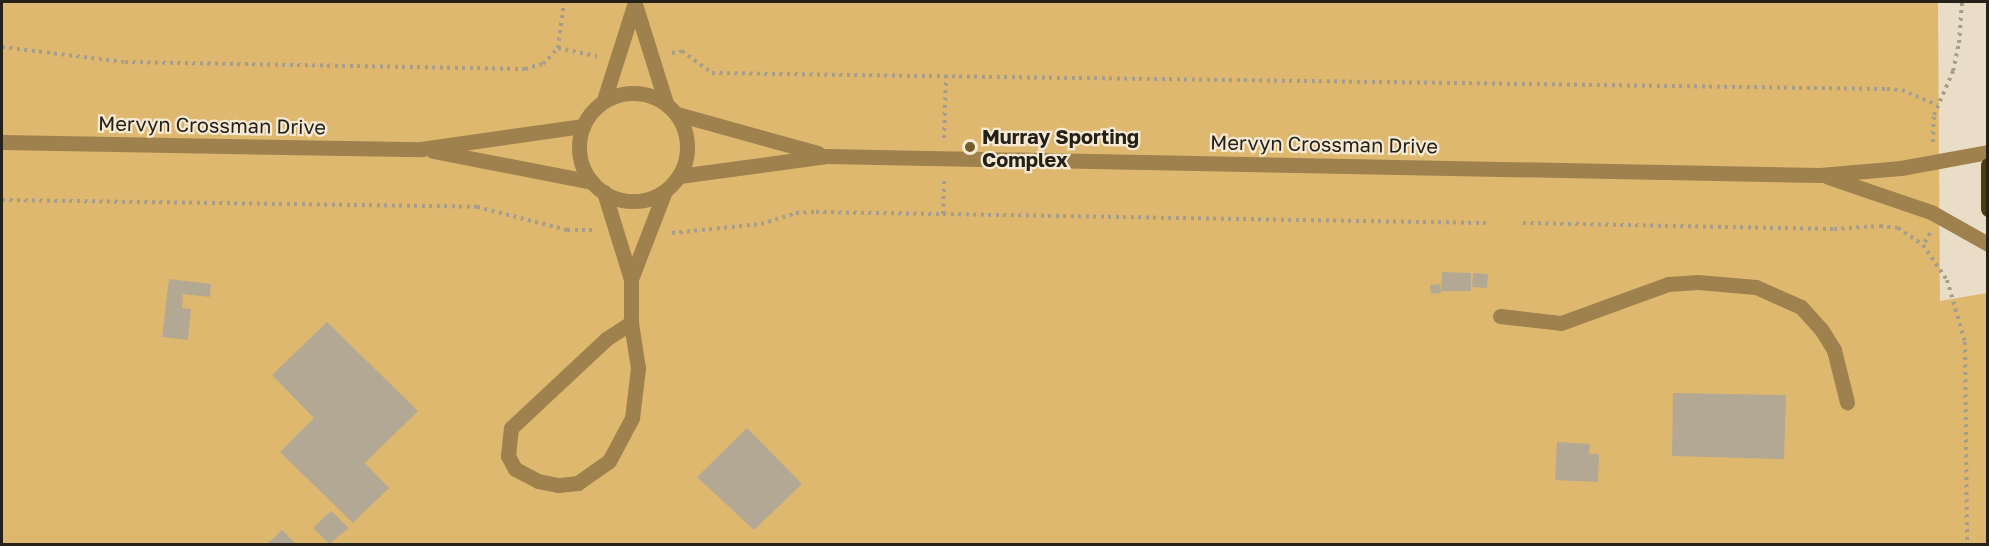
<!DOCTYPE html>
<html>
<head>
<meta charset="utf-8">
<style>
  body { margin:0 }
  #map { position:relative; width:1989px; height:546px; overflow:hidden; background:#e9ddc7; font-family:"Golos Text",sans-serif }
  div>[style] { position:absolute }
  .green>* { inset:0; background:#dfb870 }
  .building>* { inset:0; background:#b3a893 }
  .path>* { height:4px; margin-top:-2px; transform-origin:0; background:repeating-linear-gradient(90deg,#a69d8b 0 3px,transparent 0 7.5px) }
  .minor>* { height:15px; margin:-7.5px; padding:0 7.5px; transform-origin:7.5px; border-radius:7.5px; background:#9e814c }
  .minor>.ring { margin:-7.5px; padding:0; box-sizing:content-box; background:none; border:15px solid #9e814c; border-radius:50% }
  .major>* { height:15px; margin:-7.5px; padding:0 7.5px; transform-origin:7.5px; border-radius:7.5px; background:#4f3b15 }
  .dots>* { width:16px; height:16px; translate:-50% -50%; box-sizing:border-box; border:3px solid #f6ead4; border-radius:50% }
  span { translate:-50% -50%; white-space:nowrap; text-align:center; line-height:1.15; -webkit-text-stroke:4.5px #f6ead4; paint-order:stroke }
  .street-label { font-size:20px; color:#252119 }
  .poi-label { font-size:20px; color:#252119; font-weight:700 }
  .left { translate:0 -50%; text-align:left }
  .frame { position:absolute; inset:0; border:3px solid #252119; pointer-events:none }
</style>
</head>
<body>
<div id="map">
  <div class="green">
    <i style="clip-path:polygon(2px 2px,1938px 2px,1940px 301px,1987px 293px,1987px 544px,2px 544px)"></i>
  </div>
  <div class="building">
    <i style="clip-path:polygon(1442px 272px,1471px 273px,1471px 291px,1441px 291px)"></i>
    <i style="clip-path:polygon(1473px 273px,1488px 274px,1487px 288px,1472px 287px)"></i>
    <i style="clip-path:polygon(169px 279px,211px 284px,210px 297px,183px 294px,182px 308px,191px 309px,188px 340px,162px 337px)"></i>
    <i style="clip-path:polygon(1440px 284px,1441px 293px,1431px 294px,1430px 285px)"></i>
    <i style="clip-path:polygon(327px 322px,418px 411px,365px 463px,389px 488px,353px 523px,280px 452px,314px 418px,272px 375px)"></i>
    <i style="clip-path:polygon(1673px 393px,1786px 395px,1784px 459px,1672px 456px)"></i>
    <i style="clip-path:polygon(747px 428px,802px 484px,754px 530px,697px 477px)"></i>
    <i style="clip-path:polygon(1557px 442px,1590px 444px,1589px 454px,1599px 454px,1598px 482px,1555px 480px)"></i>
    <i style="clip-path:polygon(331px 511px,349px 528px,329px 544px,313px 528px)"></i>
    <i style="clip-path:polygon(282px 530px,296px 544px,267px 544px)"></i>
  </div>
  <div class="path">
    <i style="left:2px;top:47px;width:124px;rotate:7deg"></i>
    <i style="left:125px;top:62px;width:400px;rotate:1deg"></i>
    <i style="left:525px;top:69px;width:19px;rotate:-16deg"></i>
    <i style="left:543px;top:64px;width:22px;rotate:-47deg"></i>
    <i style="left:558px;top:48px;width:40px;rotate:12deg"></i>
    <i style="left:558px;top:48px;width:46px;rotate:-82.6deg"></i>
    <i style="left:672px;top:53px;width:10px;rotate:-11deg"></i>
    <i style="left:682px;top:51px;width:37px;rotate:36deg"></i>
    <i style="left:712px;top:73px;width:1175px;rotate:0.78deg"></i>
    <i style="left:1887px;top:89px;width:15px;rotate:4deg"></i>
    <i style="left:1902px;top:90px;width:39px;rotate:23deg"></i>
    <i style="left:944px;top:138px;width:62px;rotate:-88.2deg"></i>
    <i style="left:1933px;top:142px;width:27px;rotate:-88deg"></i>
    <i style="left:1934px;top:115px;width:48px;rotate:-66.6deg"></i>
    <i style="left:1953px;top:71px;width:29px;rotate:-78deg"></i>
    <i style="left:1959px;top:43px;width:41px;rotate:-85.8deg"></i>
    <i style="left:2px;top:200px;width:475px;rotate:0.8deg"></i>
    <i style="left:477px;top:207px;width:93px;rotate:14.3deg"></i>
    <i style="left:567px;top:230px;width:29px"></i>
    <i style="left:943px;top:214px;width:36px;rotate:-88deg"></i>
    <i style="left:1523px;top:223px;width:311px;rotate:1.1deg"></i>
    <i style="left:1834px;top:229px;width:46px;rotate:-3.7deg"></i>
    <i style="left:1880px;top:226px;width:18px;rotate:6deg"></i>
    <i style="left:1898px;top:228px;width:30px;rotate:34deg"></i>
    <i style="left:672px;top:233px;width:89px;rotate:-5.8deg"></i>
    <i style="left:761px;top:224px;width:37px;rotate:-17deg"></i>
    <i style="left:796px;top:213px;width:20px;rotate:-3deg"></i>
    <i style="left:816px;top:212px;width:670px;rotate:0.94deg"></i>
    <i style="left:1930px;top:233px;width:14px;rotate:120deg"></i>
    <i style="left:1923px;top:245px;width:42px;rotate:55.6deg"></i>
    <i style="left:1947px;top:280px;width:65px;rotate:73.8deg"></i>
    <i style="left:1965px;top:342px;width:202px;rotate:89.4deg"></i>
  </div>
  <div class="minor">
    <i style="left:635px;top:4px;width:104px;rotate:72.6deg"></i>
    <i class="ring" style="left:579px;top:93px;width:93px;height:93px"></i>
    <i style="left:604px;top:100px;width:103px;rotate:-72.4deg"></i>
    <i style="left:677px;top:114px;width:146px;rotate:15.5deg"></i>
    <i style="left:2px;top:142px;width:419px;rotate:1deg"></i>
    <i style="left:421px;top:149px;width:164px;rotate:-8.1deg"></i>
    <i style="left:433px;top:151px;width:162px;rotate:11deg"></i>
    <i style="left:679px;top:176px;width:149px;rotate:-7.7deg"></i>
    <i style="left:827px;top:156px;width:993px;rotate:1.1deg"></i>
    <i style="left:1820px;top:175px;width:81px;rotate:-4.9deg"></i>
    <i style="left:1901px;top:168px;width:88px;rotate:-10.4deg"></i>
    <i style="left:1828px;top:177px;width:109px;rotate:18.8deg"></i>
    <i style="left:1931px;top:212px;width:65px;rotate:29.3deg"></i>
    <i style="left:604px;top:192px;width:91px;rotate:72.8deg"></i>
    <i style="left:631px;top:279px;width:44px;rotate:90deg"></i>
    <i style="left:631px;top:323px;width:46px;rotate:81.2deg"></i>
    <i style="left:638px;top:368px;width:50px;rotate:96.8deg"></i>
    <i style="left:632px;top:418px;width:49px;rotate:118.1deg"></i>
    <i style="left:609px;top:461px;width:38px;rotate:145deg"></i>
    <i style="left:578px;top:483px;width:20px;rotate:174deg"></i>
    <i style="left:558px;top:485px;width:20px;rotate:-169deg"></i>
    <i style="left:538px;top:481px;width:26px;rotate:-152deg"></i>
    <i style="left:515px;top:469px;width:15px;rotate:-118deg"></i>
    <i style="left:508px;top:456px;width:28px;rotate:-84deg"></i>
    <i style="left:511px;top:428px;width:130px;rotate:-43.1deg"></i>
    <i style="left:606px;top:339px;width:30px;rotate:-33deg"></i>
    <i style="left:631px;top:279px;width:94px;rotate:-68.9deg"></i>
    <i style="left:1500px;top:316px;width:61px;rotate:6.5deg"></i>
    <i style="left:1561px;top:323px;width:114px;rotate:-20deg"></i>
    <i style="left:1668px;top:284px;width:30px;rotate:-4deg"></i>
    <i style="left:1698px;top:282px;width:58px;rotate:4.9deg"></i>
    <i style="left:1756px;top:287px;width:49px;rotate:24deg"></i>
    <i style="left:1801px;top:307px;width:30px;rotate:48deg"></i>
    <i style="left:1821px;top:329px;width:25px;rotate:58deg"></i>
    <i style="left:1834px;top:350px;width:54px;rotate:76deg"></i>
  </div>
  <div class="major">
    <i style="left:1988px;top:165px;width:44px;rotate:90deg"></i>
  </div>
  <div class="dots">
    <i style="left:970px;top:147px;background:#735b2c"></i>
  </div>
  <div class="street-label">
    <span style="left:212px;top:125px;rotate:1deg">Mervyn Crossman Drive</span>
    <span style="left:1324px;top:144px;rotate:1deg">Mervyn Crossman Drive</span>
  </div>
  <div class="poi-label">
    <span class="left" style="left:982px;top:148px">Murray Sporting<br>Complex</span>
  </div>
  <div class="frame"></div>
</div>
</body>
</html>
